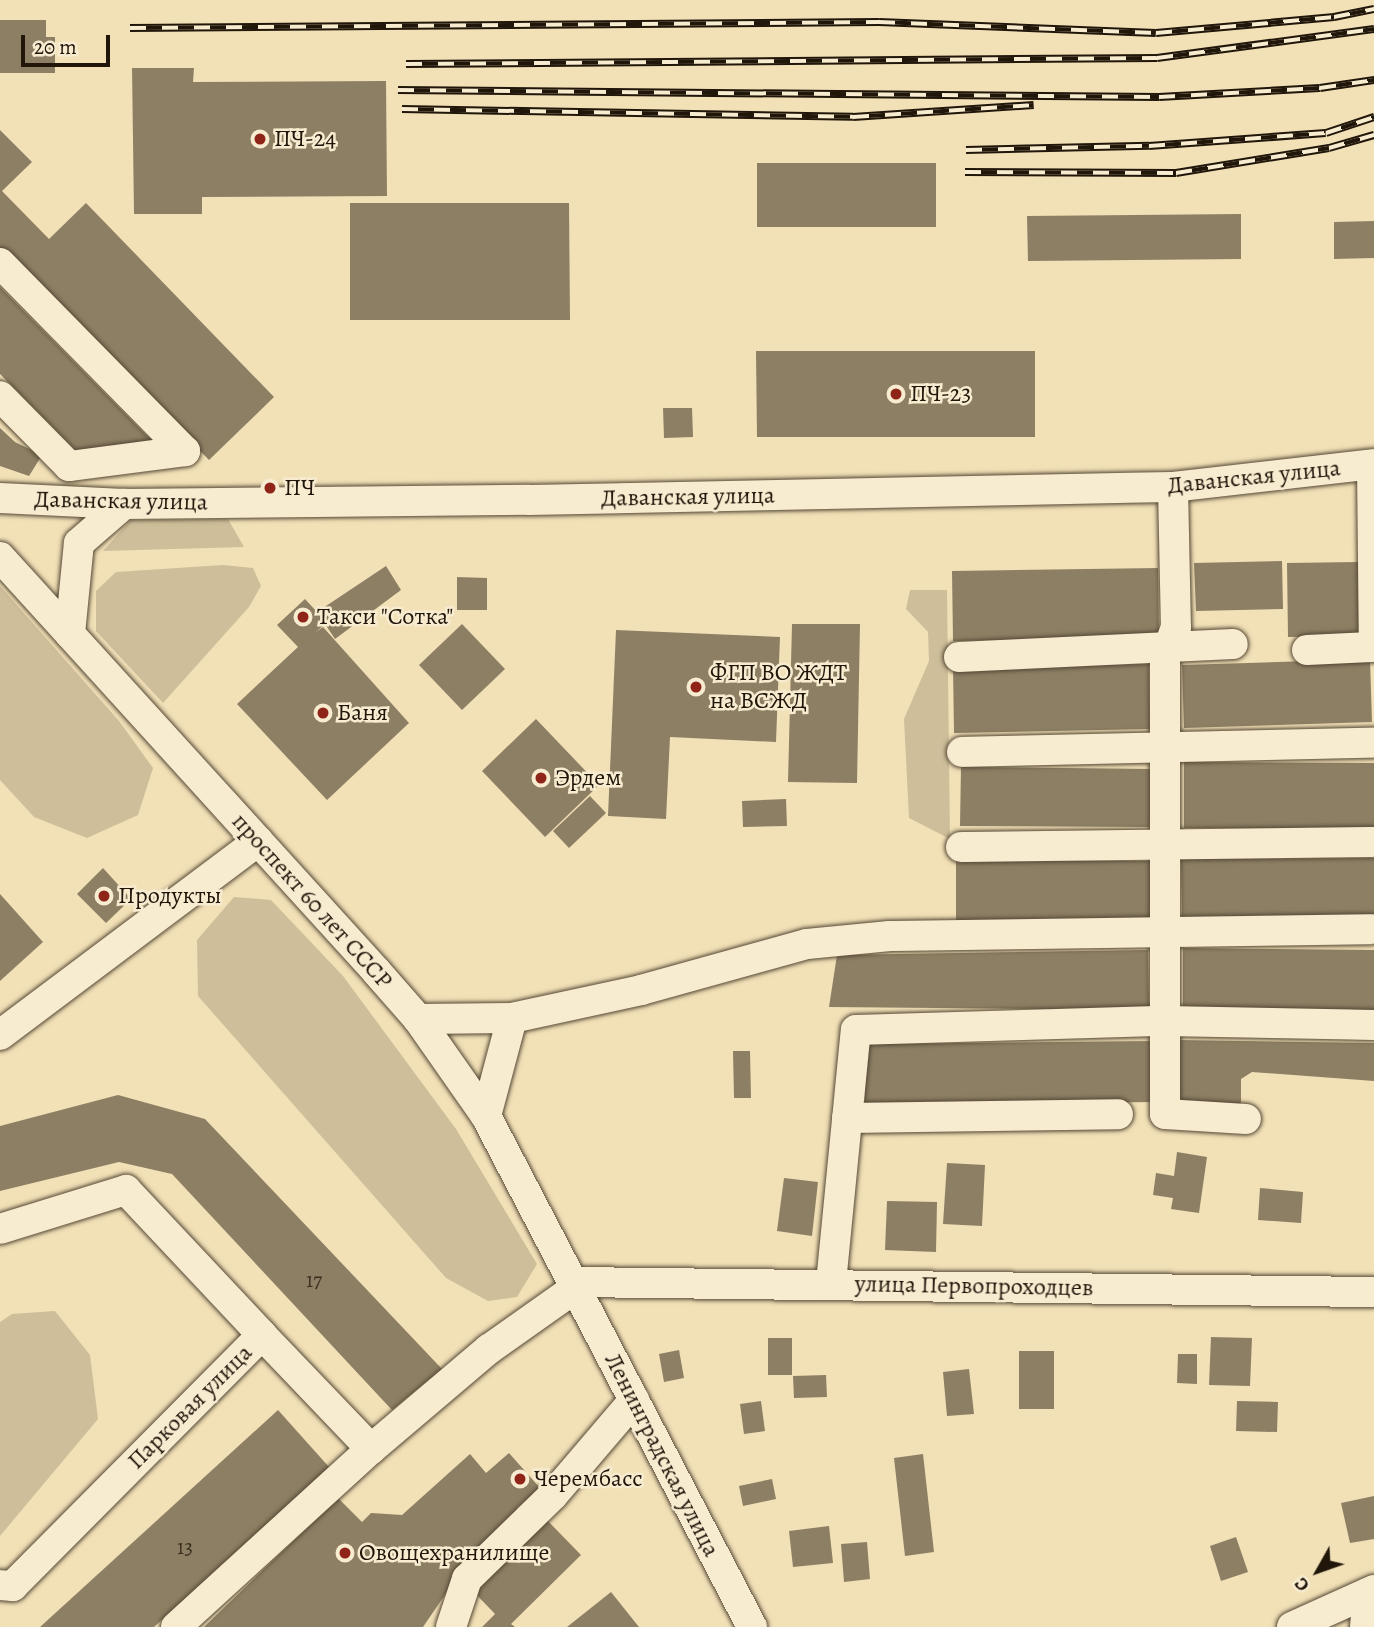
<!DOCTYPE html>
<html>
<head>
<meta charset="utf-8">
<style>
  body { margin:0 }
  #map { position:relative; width:1374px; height:1627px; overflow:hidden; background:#f2e0b7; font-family:Alegreya,serif }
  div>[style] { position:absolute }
  .green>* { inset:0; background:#cebe9a }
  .building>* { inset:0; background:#8d7f64 }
  .roads { filter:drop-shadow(0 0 2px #544835) drop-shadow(0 0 2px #544835) }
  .minor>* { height:30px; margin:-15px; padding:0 15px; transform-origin:15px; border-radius:15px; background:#f7ebd0 }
  .rail>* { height:8px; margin-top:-4px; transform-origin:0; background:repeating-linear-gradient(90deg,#f7ebd0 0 16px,#20160a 0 32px); box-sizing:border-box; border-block:2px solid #20160a }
  .dots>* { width:19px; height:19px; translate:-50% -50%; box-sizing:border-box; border:4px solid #f7ebd0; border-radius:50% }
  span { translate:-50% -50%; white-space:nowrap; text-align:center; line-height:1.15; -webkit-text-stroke:5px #f7ebd0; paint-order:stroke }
  .number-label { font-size:21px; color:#3b3020 }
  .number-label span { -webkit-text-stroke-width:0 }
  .poi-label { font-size:24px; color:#20160a }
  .left { translate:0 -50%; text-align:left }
  .street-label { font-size:24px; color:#20160a }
  .north { position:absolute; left:1283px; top:1536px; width:70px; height:70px; -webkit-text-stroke:5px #f7ebd0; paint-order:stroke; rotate:230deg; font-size:19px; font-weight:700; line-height:28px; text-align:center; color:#20160a }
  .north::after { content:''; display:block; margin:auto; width:24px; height:32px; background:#20160a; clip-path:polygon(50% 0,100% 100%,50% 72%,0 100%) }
  .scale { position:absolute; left:21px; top:35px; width:89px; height:32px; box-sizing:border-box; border:4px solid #20160a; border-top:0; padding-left:9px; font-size:21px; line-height:24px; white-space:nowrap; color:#20160a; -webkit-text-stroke:5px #f7ebd0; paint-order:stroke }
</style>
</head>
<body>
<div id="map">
  <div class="green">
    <i style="clip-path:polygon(228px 519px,244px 547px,103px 551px,131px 520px)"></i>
    <i style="clip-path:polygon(223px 565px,253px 568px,261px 586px,249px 607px,163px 703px,96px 631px,96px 591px,116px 572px)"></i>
    <i style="clip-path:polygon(0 586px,119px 721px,153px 768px,138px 815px,87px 838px,34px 817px,0 780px)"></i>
    <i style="clip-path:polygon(910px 590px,947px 590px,950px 839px,909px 818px,904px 719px,929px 661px,928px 632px,906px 609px)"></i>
    <i style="clip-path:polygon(234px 897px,271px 900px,343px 976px,456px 1129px,537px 1264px,517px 1297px,488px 1301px,446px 1278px,198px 996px,197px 940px)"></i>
    <i style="clip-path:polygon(55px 1311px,90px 1355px,98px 1419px,0 1536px,0 1322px,12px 1314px)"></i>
  </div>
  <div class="building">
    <i style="clip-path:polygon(0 20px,46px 20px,46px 37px,55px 37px,55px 73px,0 73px)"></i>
    <i style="clip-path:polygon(132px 68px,194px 68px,193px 82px,386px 81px,387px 196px,202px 197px,202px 214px,134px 214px)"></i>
    <i style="clip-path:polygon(0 130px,32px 162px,2px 191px,49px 239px,86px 203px,274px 397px,209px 460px,0 248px)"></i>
    <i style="clip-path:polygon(757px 163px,936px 163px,936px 227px,757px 227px)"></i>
    <i style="clip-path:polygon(350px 203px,569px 203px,570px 320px,350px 320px)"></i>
    <i style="clip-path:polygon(1241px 214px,1241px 259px,1028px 261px,1027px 216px)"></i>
    <i style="clip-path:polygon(1374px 221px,1374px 258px,1334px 259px,1334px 222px)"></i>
    <i style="clip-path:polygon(0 287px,151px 440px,141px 450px,81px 456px,0 374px)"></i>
    <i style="clip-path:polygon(756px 351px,1035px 351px,1035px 437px,757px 437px)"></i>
    <i style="clip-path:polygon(663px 408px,692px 408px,693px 437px,664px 438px)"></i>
    <i style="clip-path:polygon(0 428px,15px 442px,42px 455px,29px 476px,0 466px)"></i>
    <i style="clip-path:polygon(1282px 561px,1283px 609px,1196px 611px,1194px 563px)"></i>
    <i style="clip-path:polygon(1358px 562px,1359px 636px,1288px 637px,1287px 563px)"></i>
    <i style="clip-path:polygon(386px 566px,401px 590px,335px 639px,325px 624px,316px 632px,323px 627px,409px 723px,327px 800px,237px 704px,298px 647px,277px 625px,305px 599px,317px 612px)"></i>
    <i style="clip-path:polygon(1158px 568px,1159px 638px,953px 641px,952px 571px)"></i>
    <i style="clip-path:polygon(457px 577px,487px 578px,487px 610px,457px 610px)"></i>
    <i style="clip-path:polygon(462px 624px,505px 669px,462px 710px,419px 665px)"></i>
    <i style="clip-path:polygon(792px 624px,860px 624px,857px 783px,788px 782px)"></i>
    <i style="clip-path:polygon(616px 630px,780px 637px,776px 742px,670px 737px,666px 819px,608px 816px)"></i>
    <i style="clip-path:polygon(1370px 659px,1372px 722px,1184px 728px,1182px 665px)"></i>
    <i style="clip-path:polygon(1149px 664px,1150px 729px,954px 733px,953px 667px)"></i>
    <i style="clip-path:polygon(536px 719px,599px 785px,545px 837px,482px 771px)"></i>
    <i style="clip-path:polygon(1184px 762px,1374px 763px,1374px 829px,1184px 828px)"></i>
    <i style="clip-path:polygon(961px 767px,1156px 769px,1156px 827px,960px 826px)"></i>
    <i style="clip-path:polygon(590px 796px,606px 813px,569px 848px,553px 831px)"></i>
    <i style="clip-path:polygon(786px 799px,787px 826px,743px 827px,742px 801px)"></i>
    <i style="clip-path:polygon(1374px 858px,1374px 919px,1182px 919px,1181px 859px)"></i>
    <i style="clip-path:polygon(956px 861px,1154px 861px,1154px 921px,956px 920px)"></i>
    <i style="clip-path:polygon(103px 868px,131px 899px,106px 923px,77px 894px)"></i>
    <i style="clip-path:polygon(0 894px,43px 942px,0 981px)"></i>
    <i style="clip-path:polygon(1183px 948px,1374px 950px,1374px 1011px,1183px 1009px)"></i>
    <i style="clip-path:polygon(1148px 950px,1149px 1010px,829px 1007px,837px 955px)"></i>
    <i style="clip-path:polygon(1178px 1040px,1374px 1043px,1374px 1081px,1252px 1072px,1241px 1079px,1241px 1110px,1177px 1110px)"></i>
    <i style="clip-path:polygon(1152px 1041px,1153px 1102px,865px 1105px,864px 1044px)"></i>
    <i style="clip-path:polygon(733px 1051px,750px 1051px,751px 1098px,734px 1098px)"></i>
    <i style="clip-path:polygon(118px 1095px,205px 1119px,442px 1369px,392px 1410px,172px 1174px,119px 1162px,0 1191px,0 1126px)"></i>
    <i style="clip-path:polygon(1177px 1152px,1207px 1157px,1199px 1213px,1171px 1209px,1173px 1198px,1153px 1195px,1156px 1173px,1174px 1176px)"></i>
    <i style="clip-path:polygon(947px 1163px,985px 1165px,982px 1226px,943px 1224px)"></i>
    <i style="clip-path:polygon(784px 1178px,818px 1182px,812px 1236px,777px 1231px)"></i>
    <i style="clip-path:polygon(1260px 1188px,1303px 1192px,1301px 1223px,1258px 1220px)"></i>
    <i style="clip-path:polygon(887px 1201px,937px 1202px,936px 1252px,885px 1250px)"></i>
    <i style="clip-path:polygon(1211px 1337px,1252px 1338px,1250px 1386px,1209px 1385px)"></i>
    <i style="clip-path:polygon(768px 1338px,792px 1338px,792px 1375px,768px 1375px)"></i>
    <i style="clip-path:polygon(679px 1350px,684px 1378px,664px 1382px,659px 1354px)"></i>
    <i style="clip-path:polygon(1019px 1351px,1054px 1351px,1054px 1409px,1019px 1409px)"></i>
    <i style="clip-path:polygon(1178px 1354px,1197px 1354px,1197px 1384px,1177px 1383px)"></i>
    <i style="clip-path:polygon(969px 1369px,974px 1414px,947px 1416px,943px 1372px)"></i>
    <i style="clip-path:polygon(826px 1375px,827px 1397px,794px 1398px,793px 1376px)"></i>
    <i style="clip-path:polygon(761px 1401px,765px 1431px,744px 1434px,740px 1404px)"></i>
    <i style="clip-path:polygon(1237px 1401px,1278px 1402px,1277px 1432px,1236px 1431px)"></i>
    <i style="clip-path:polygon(278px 1410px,329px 1467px,154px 1627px,40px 1627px)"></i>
    <i style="clip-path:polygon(509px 1453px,540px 1488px,517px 1508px,521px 1512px,451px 1586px,423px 1627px,204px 1627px,338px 1498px,362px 1522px,371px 1513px,402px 1515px,470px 1454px,486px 1473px)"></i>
    <i style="clip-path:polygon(923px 1454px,934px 1552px,905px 1556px,894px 1458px)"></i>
    <i style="clip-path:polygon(772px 1479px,776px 1499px,743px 1506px,739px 1486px)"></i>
    <i style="clip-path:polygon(1374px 1496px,1374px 1539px,1350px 1543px,1341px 1503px)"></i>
    <i style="clip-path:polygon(545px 1518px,581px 1555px,511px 1624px,515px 1627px,482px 1627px,495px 1614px,472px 1590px)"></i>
    <i style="clip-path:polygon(829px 1526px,833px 1563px,793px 1567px,789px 1531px)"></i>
    <i style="clip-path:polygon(1236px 1537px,1248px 1572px,1221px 1581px,1210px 1546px)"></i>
    <i style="clip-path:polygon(867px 1542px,870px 1579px,844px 1582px,841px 1544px)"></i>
    <i style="clip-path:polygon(611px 1592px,639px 1627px,567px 1627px)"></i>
  </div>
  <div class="roads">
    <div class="minor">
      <i style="left:0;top:263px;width:264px;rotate:45.5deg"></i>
      <i style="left:185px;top:451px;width:117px;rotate:172.6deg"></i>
      <i style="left:69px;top:466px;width:98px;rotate:-134.6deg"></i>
      <i style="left:1372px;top:465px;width:182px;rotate:89.4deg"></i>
      <i style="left:1173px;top:487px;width:140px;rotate:88.8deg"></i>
      <i style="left:1176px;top:627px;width:33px;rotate:110deg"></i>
      <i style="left:1165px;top:658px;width:456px;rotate:90deg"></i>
      <i style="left:1165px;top:1114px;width:81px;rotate:3.5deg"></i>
      <i style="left:0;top:498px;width:124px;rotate:2.8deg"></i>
      <i style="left:124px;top:504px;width:405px;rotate:-0.6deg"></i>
      <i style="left:529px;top:500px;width:644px;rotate:-1.16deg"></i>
      <i style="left:1173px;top:487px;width:202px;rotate:-6.5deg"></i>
      <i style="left:0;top:557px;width:559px;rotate:47.75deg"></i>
      <i style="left:376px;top:971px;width:64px;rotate:48.8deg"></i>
      <i style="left:418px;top:1019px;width:118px;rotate:55deg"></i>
      <i style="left:486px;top:1116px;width:576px;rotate:62.5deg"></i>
      <i style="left:70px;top:634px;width:91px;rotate:-84.4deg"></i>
      <i style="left:79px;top:543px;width:60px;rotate:-40.9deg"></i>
      <i style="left:1307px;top:650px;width:64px;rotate:-2.7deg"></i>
      <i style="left:959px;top:657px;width:274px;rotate:-2.7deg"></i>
      <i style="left:962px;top:752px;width:412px;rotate:-1.3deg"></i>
      <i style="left:961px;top:847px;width:413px;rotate:-0.7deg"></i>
      <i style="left:418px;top:1019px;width:94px;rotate:-0.6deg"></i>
      <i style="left:0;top:1035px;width:323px;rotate:-36.9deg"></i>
      <i style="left:486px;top:1116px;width:101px;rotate:-75.1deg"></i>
      <i style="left:512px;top:1018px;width:132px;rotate:-12.2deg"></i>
      <i style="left:641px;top:990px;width:172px;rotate:-15.5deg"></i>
      <i style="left:807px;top:944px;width:83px;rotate:-5.5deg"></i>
      <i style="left:890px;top:936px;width:481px;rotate:-0.8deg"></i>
      <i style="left:847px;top:1118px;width:271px;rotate:-0.8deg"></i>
      <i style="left:0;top:1229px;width:132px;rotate:-17.2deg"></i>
      <i style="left:126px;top:1190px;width:199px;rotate:46.8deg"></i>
      <i style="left:262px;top:1335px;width:354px;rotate:134.8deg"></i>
      <i style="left:13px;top:1586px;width:13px;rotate:-176deg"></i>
      <i style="left:574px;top:1282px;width:800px;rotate:0.72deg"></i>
      <i style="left:831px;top:1283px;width:254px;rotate:-84.4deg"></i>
      <i style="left:856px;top:1030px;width:309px;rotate:-1.7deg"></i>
      <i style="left:1165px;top:1021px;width:209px;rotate:1.1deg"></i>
      <i style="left:262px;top:1335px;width:158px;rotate:46.3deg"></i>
      <i style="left:176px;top:1627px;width:264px;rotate:-42.4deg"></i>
      <i style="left:371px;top:1449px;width:155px;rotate:-40.3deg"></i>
      <i style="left:489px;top:1349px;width:108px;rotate:-35.2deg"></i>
      <i style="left:451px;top:1627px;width:51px;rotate:-71.6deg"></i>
      <i style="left:467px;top:1579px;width:120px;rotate:-44.3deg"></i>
      <i style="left:553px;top:1495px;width:125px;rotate:-49.5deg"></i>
      <i style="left:1292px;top:1627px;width:90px;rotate:-24.3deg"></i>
      <i style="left:1365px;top:1627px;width:34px;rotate:-85deg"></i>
    </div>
  </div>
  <div class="rail">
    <i style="left:130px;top:28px;width:749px;rotate:-0.46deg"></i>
    <i style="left:879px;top:22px;width:277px;rotate:2.3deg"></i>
    <i style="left:1156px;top:33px;width:179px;rotate:-5.1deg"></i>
    <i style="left:1334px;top:17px;width:41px;rotate:-11.3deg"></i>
    <i style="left:406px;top:64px;width:751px;rotate:-0.46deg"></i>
    <i style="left:1157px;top:58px;width:219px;rotate:-7.6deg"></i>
    <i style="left:398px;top:90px;width:761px;rotate:0.53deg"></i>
    <i style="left:1159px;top:97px;width:161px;rotate:-3.2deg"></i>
    <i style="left:1320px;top:88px;width:55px;rotate:-8.4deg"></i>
    <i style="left:402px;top:109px;width:451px;rotate:1deg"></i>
    <i style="left:853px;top:117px;width:181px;rotate:-3.8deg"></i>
    <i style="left:966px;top:150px;width:183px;rotate:-1.3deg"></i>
    <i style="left:1149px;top:146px;width:177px;rotate:-4.2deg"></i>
    <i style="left:1326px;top:133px;width:51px;rotate:-18.4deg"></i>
    <i style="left:965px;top:172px;width:211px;rotate:0.3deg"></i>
    <i style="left:1176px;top:173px;width:155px;rotate:-9.3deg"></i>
    <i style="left:1329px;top:148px;width:47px;rotate:-16.1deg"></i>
  </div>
  <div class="dots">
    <i style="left:260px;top:139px;background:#8f2418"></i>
    <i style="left:896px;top:394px;background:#8f2418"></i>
    <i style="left:270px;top:488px;background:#8f2418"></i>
    <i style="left:303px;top:617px;background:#8f2418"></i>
    <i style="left:696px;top:687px;background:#8f2418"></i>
    <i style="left:323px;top:713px;background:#8f2418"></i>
    <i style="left:541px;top:778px;background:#8f2418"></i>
    <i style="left:104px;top:896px;background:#8f2418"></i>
    <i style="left:520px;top:1479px;background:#8f2418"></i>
    <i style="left:345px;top:1553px;background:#8f2418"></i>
  </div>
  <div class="number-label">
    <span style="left:314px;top:1280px">17</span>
    <span style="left:185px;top:1547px">13</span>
  </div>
  <div class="poi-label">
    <span class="left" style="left:274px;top:139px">ПЧ-24</span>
    <span class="left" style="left:910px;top:394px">ПЧ-23</span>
    <span class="left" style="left:284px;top:488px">ПЧ</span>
    <span class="left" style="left:317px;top:617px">Такси "Сотка"</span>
    <span class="left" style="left:710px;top:687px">ФГП ВО ЖДТ<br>на ВСЖД</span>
    <span class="left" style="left:337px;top:713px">Баня</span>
    <span class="left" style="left:555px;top:778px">Эрдем</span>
    <span class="left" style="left:118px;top:896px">Продукты</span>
    <span class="left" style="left:534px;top:1479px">Черембасс</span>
    <span class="left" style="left:359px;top:1553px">Овощехранилище</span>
  </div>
  <div class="street-label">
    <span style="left:1254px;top:477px;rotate:-6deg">Даванская улица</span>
    <span style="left:688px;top:497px;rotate:-1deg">Даванская улица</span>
    <span style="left:121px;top:501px;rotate:1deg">Даванская улица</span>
    <span style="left:312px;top:901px;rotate:48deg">проспект 60 лет СССР</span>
    <span style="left:974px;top:1286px;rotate:1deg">улица Первопроходцев</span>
    <span style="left:190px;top:1407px;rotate:-45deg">Парковая улица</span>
    <span style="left:662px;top:1455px;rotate:63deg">Ленинградская улица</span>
  </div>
  <div class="north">С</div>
  <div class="scale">20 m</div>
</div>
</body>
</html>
